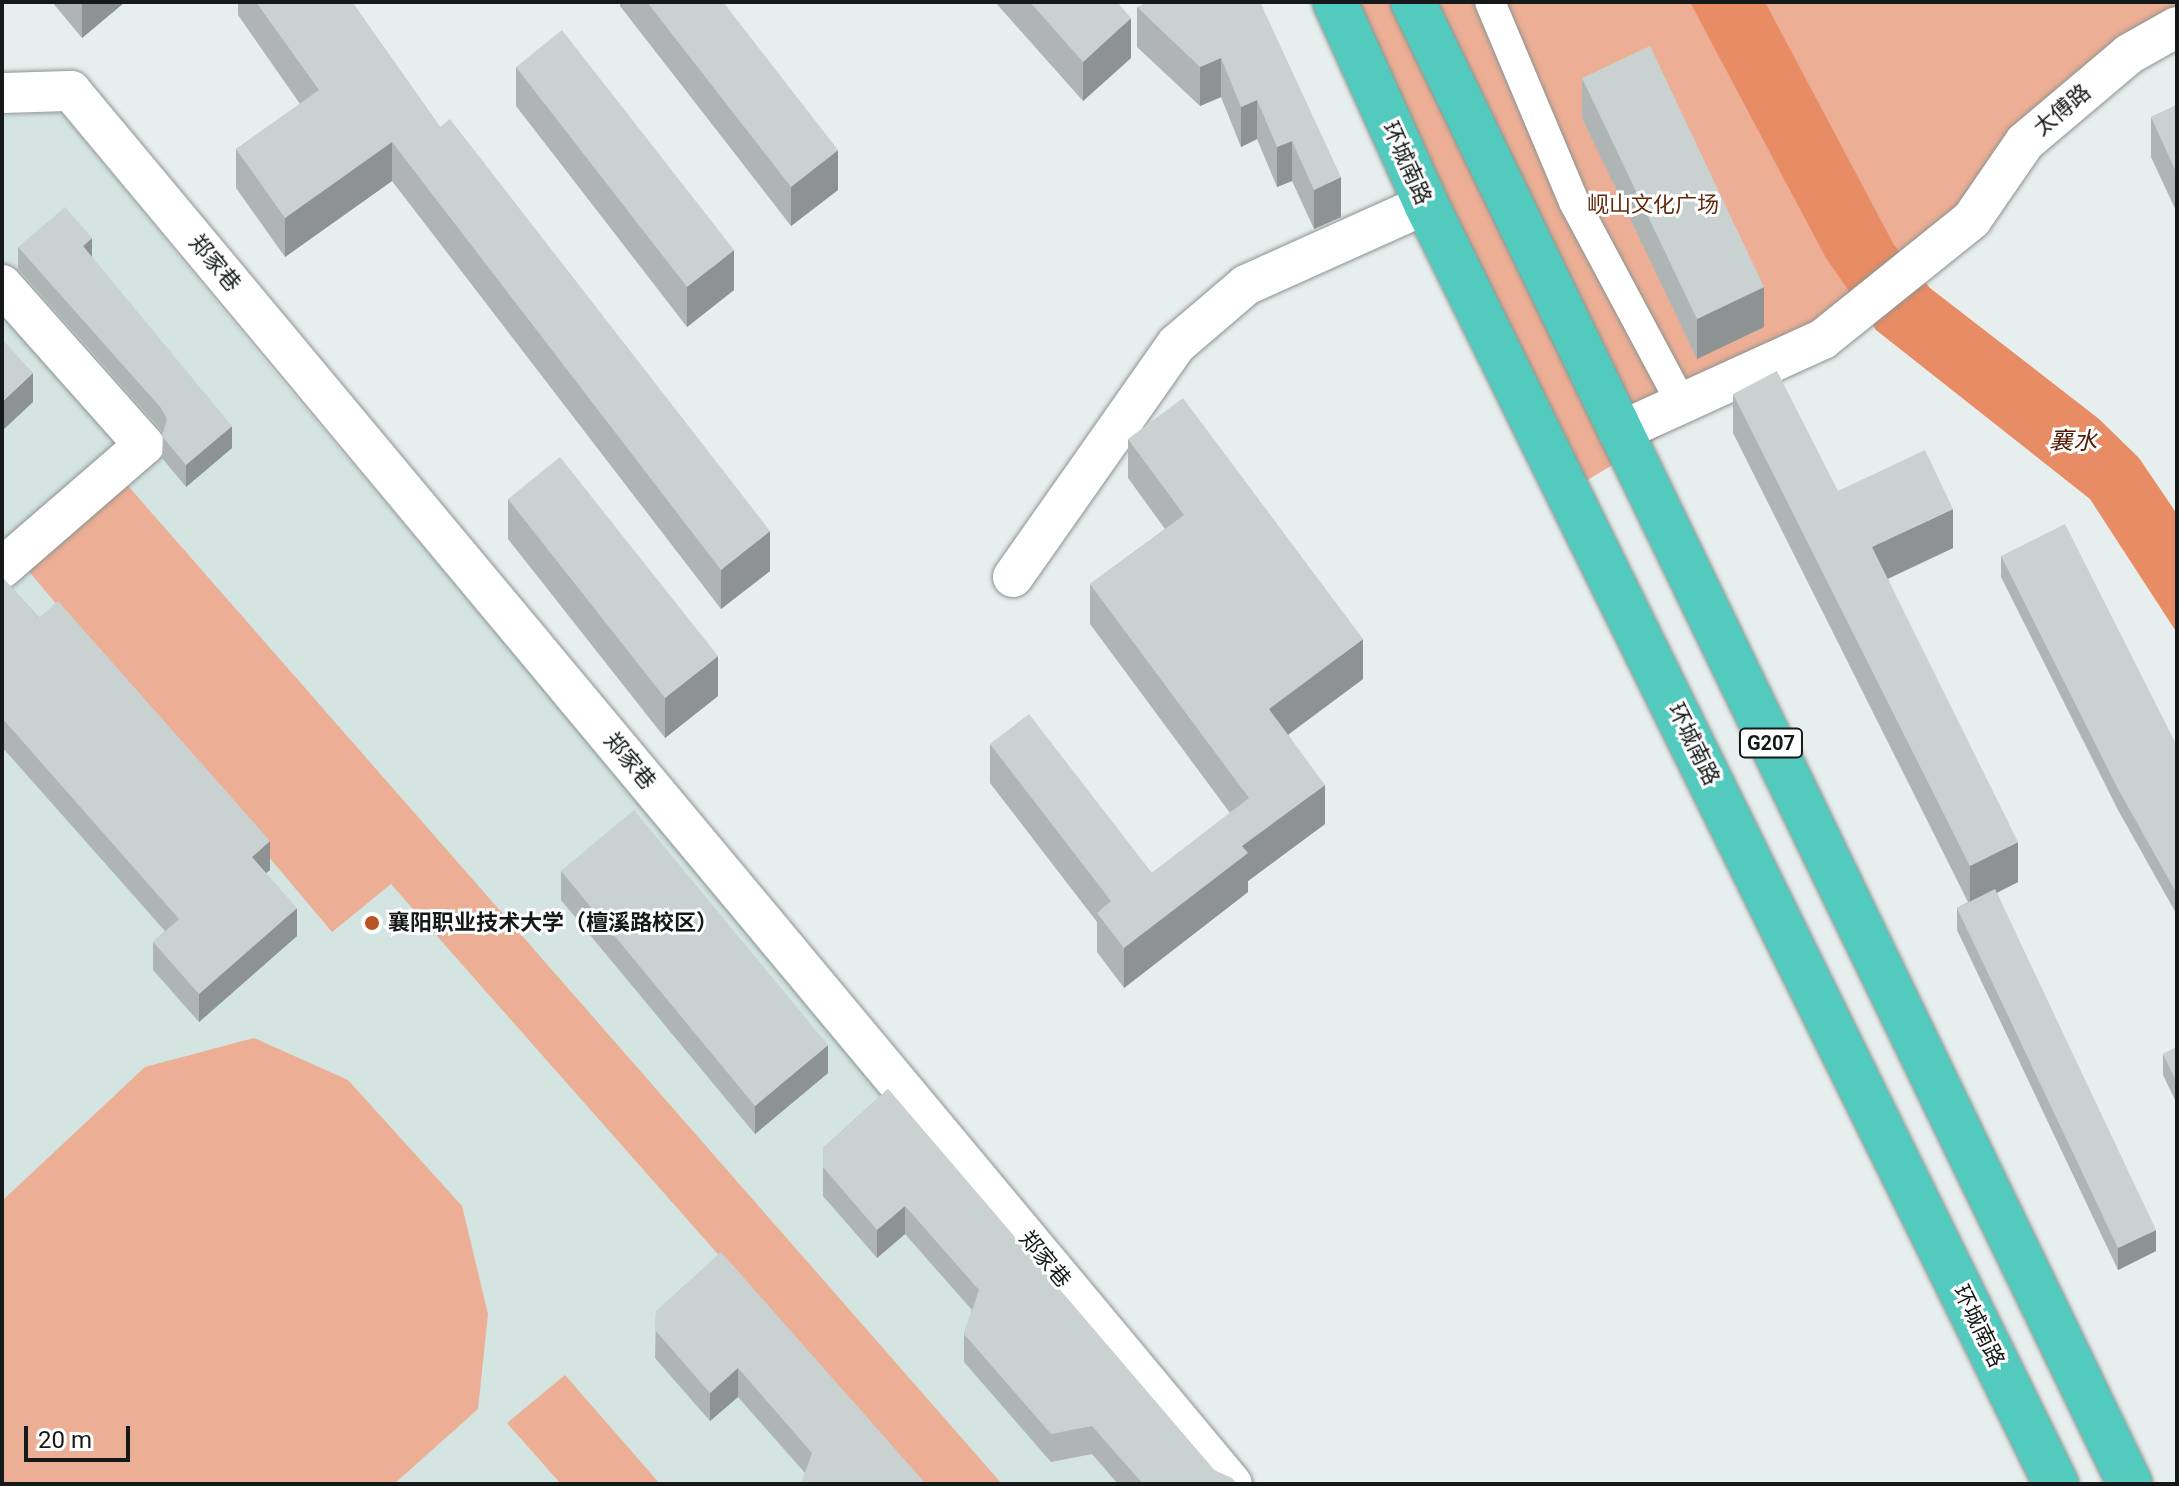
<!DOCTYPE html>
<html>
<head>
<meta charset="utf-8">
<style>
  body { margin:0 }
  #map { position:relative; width:2179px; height:1486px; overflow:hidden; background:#e7efee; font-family:Roboto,"Noto Sans SC",sans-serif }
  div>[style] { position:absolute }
  .built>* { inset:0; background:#d3e4e1 }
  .green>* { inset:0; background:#ecae94 }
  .water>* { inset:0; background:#e78c65 }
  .roads { filter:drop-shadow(0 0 2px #8b9391) drop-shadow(0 0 2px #8b9391) }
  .pedestrian>* { height:30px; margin:-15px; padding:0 15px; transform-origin:15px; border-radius:15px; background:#fff }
  .minor>* { height:40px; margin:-20px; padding:0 20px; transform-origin:20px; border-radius:20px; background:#fff }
  .trunk>* { height:44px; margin:-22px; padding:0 22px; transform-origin:22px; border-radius:22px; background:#52cabe }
  .wall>* { inset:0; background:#aeb5b4 }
  .shaded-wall>* { inset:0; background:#8d9392 }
  .building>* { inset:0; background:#cad2d1 }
  .dots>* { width:22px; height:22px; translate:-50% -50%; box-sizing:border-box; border:4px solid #fff; border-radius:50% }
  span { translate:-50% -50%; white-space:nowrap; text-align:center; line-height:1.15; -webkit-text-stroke:6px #fff; paint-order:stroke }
  .shield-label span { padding:2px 6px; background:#fff; border:2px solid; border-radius:6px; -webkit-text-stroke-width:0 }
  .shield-label { font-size:20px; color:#161919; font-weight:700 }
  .street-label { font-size:22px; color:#161919 }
  .park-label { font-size:22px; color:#63290d }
  .poi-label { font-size:22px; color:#161919; font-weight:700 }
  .left { translate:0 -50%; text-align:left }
  .water-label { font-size:24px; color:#531b00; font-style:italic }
  .frame { position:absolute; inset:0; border:4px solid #161919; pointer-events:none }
  .scale { position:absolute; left:24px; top:1426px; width:106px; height:36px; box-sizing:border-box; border:4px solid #161919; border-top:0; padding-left:10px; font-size:24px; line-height:28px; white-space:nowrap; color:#161919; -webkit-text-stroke:6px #fff; paint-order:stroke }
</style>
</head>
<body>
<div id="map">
  <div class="built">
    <i style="clip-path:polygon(61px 112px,266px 362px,1219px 1484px,2px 1484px,2px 116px)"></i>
  </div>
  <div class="green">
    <i style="clip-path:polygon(1335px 2px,2177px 2px,2177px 27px,1823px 339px,1569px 491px)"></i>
    <i style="clip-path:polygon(115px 471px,1002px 1484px,921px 1484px,391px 884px,332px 932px,16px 556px)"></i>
    <i style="clip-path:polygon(254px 1038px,348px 1080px,462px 1206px,488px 1314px,478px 1409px,394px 1484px,2px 1484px,2px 1201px,145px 1067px)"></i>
    <i style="clip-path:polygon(565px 1375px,660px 1484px,561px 1484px,507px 1423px)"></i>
  </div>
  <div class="water">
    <i style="clip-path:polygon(1690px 2px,1765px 2px,1894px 245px,1930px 288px,2099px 419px,2139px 458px,2177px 514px,2177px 633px,2090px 499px,1876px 330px,1826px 258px)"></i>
  </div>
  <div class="roads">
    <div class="pedestrian">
      <i style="left:1490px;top:2px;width:217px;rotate:67.2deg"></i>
      <i style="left:1574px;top:202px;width:229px;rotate:61.9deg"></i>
    </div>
    <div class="minor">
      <i style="left:2px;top:93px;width:69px;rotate:-1.7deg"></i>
      <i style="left:71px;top:91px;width:1813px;rotate:50.19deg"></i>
      <i style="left:2px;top:285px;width:214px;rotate:48.4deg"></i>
      <i style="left:144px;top:445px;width:188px;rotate:139.1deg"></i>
      <i style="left:1619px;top:432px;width:224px;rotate:-24.5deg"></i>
      <i style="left:1823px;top:339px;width:191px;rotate:-38.8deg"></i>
      <i style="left:1972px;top:219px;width:93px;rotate:-55.5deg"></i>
      <i style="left:2025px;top:142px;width:136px;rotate:-40.2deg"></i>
      <i style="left:2129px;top:54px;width:55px;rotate:-29.4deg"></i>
      <i style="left:1013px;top:577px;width:285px;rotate:-54.9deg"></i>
      <i style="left:1177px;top:344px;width:91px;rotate:-40.5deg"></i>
      <i style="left:1246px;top:285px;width:197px;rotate:-24.2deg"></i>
    </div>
    <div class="trunk">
      <i style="left:1335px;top:2px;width:222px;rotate:65.7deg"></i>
      <i style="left:1426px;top:204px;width:1427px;rotate:63.79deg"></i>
      <i style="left:1413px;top:2px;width:1646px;rotate:64.18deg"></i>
    </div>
  </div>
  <div class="wall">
    <i style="clip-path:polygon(52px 2px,125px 2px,82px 38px)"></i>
    <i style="clip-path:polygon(238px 2px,352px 2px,440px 127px,770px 571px,721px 609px,392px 181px,285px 257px,236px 188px,236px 149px,300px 104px,238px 15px)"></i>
    <i style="clip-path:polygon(620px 2px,723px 2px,838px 190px,791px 226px,620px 6px)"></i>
    <i style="clip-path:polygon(995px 2px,1117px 2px,1131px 58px,1083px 101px)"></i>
    <i style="clip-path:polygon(1260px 2px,1341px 217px,1314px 229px,1292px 181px,1277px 187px,1257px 139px,1241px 147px,1221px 97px,1200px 106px,1137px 47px,1137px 7px)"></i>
    <i style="clip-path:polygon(516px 67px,734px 290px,687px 327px,516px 106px)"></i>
    <i style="clip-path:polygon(1582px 78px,1764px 327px,1697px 359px,1582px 118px)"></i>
    <i style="clip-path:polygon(2177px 105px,2177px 213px,2151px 157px,2151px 117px)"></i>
    <i style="clip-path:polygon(18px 247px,92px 257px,232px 448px,186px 487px,162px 458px,163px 433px,161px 430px,18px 269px)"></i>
    <i style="clip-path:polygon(1733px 394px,1838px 491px,1953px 548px,1888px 579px,2018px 882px,1997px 893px,2156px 1251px,2118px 1270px,1957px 930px,1957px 908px,1968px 902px,1733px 433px)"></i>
    <i style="clip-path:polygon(1128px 439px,1363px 679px,1288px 734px,1325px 824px,1248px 881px,1248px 892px,1124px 988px,1097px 952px,1097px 922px,990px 783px,990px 744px,1152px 873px,1230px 813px,1090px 624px,1090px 584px,1165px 529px,1128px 478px)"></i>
    <i style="clip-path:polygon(508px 499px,718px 696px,665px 738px,508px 539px)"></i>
    <i style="clip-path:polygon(2001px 556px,2177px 746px,2177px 915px,2118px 810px,2001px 577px)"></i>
    <i style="clip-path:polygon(2px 577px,270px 870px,266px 873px,297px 936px,199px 1022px,153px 970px,153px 942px,165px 931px,2px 747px)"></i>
    <i style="clip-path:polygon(561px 871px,828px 1073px,755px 1134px,561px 900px)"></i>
    <i style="clip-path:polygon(2177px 1047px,2177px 1104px,2163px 1075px,2163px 1054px)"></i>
    <i style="clip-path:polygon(888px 1089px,1214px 1470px,1237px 1484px,1118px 1484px,1092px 1454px,1051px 1462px,964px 1362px,964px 1334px,972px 1310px,905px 1234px,877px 1258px,823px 1196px,823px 1148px)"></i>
    <i style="clip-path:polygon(656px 1311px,926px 1484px,805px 1473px,738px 1397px,710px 1421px,655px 1358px)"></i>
  </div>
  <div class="shaded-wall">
    <i style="clip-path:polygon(82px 2px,125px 2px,82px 38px)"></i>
    <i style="clip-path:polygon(1131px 18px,1131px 58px,1083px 101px,1083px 62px)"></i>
    <i style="clip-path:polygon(1221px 58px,1221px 97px,1200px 106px,1200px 67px)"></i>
    <i style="clip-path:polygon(1257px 100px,1257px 139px,1241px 147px,1241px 107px)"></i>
    <i style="clip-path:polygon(1292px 141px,1292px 181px,1277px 187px,1277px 147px)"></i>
    <i style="clip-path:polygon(392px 142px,392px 181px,285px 257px,285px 218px)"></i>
    <i style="clip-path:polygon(838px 150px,838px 190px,791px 226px,791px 187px)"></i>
    <i style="clip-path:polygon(1341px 177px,1341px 217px,1314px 229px,1314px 190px)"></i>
    <i style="clip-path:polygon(92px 238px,92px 260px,83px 246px)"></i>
    <i style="clip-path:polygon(734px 250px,734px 290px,687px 327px,687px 287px)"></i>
    <i style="clip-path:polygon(1764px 287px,1764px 327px,1697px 359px,1697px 319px)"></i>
    <i style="clip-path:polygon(33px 373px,33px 402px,2px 431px,2px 402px)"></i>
    <i style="clip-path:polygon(232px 426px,232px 448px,186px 487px,186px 465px)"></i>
    <i style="clip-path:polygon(1953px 509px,1953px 548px,1872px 586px,1872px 547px)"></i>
    <i style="clip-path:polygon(770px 531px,770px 571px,721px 609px,721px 570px)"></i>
    <i style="clip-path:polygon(1363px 639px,1363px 679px,1269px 749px,1269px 709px)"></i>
    <i style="clip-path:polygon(718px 656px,718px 696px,665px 738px,665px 698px)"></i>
    <i style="clip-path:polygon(1325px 785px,1325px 824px,1248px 881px,1248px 892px,1124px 988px,1124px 948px,1242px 846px)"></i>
    <i style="clip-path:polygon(270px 841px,270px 870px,252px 885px,252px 857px)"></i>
    <i style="clip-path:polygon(2018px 842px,2018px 882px,1970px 906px,1970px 866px)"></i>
    <i style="clip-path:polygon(297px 908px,297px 936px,199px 1022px,199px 994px)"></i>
    <i style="clip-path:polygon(828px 1045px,828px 1073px,755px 1134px,755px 1106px)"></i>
    <i style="clip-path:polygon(905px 1206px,905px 1234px,877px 1258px,877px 1230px)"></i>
    <i style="clip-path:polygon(2156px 1230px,2156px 1251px,2118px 1270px,2118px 1248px)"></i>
    <i style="clip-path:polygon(738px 1368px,738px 1397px,710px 1421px,710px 1393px)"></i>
  </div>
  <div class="building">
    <i style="clip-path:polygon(256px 2px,352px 2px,440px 127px,450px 119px,770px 531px,721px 570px,392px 142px,285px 218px,236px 149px,319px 90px)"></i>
    <i style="clip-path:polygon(647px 2px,723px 2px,838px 150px,791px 187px)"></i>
    <i style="clip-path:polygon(1030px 2px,1117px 2px,1131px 18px,1083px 62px)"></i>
    <i style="clip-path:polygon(1148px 2px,1260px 2px,1341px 177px,1314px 190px,1292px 141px,1277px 147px,1257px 100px,1241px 107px,1221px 58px,1200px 67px,1137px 7px)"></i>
    <i style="clip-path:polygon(562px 30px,734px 250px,687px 287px,516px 67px)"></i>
    <i style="clip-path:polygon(1650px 46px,1764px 287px,1697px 319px,1582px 78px)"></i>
    <i style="clip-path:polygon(2177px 105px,2177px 174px,2151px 117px)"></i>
    <i style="clip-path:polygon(65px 207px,92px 238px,83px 246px,232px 426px,186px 465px,162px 436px,167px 419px,161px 408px,18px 247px)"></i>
    <i style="clip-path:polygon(2px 339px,33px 373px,2px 402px)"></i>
    <i style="clip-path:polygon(1777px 371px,1838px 491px,1925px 450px,1953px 509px,1872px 547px,2018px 842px,1970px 866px,1733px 394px)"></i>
    <i style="clip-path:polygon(1183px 398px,1363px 639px,1269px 709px,1325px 785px,1242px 846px,1248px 853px,1124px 948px,1097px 913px,1111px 901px,990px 744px,1029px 714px,1152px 873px,1249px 798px,1090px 584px,1184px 515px,1128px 439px)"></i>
    <i style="clip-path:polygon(560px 457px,718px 656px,665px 698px,508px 499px)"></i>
    <i style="clip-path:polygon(2065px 524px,2177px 746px,2177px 760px,2175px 760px,2177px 763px,2177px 894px,2118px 789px,2001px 556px)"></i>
    <i style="clip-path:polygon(2px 577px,39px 618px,58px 601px,270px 841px,252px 857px,297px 908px,199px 994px,153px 942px,179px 919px,2px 718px)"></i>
    <i style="clip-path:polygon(634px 810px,828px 1045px,755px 1106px,561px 871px)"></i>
    <i style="clip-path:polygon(1995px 889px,2156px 1230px,2118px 1248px,1957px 908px)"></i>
    <i style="clip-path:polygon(2177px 1047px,2177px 1083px,2163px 1054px)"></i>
    <i style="clip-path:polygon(888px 1089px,1214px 1470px,1232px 1478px,1237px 1484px,1143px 1484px,1092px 1426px,1051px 1434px,964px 1334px,979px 1290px,905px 1206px,877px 1230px,823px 1167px,823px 1148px)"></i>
    <i style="clip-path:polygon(721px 1252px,926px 1484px,801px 1484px,812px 1453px,738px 1368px,710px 1393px,655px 1330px,656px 1311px)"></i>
  </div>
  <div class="dots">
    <i style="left:372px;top:923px;background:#b85323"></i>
  </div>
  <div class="shield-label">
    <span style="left:1771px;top:743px">G207</span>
  </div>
  <div class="street-label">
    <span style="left:2062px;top:110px;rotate:-40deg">太傅路</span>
    <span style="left:1407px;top:163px;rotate:66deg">环城南路</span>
    <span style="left:215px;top:263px;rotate:50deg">郑家巷</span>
    <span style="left:1694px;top:744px;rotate:64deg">环城南路</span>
    <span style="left:630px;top:761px;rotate:50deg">郑家巷</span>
    <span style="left:1045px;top:1259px;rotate:50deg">郑家巷</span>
    <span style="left:1979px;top:1326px;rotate:64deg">环城南路</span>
  </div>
  <div class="park-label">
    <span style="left:1653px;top:205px">岘山文化广场</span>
  </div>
  <div class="poi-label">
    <span class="left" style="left:388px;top:923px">襄阳职业技术大学（檀溪路校区）</span>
  </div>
  <div class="water-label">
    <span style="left:2073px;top:442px">襄水</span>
  </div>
  <div class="frame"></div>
  <div class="scale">20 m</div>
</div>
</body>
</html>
